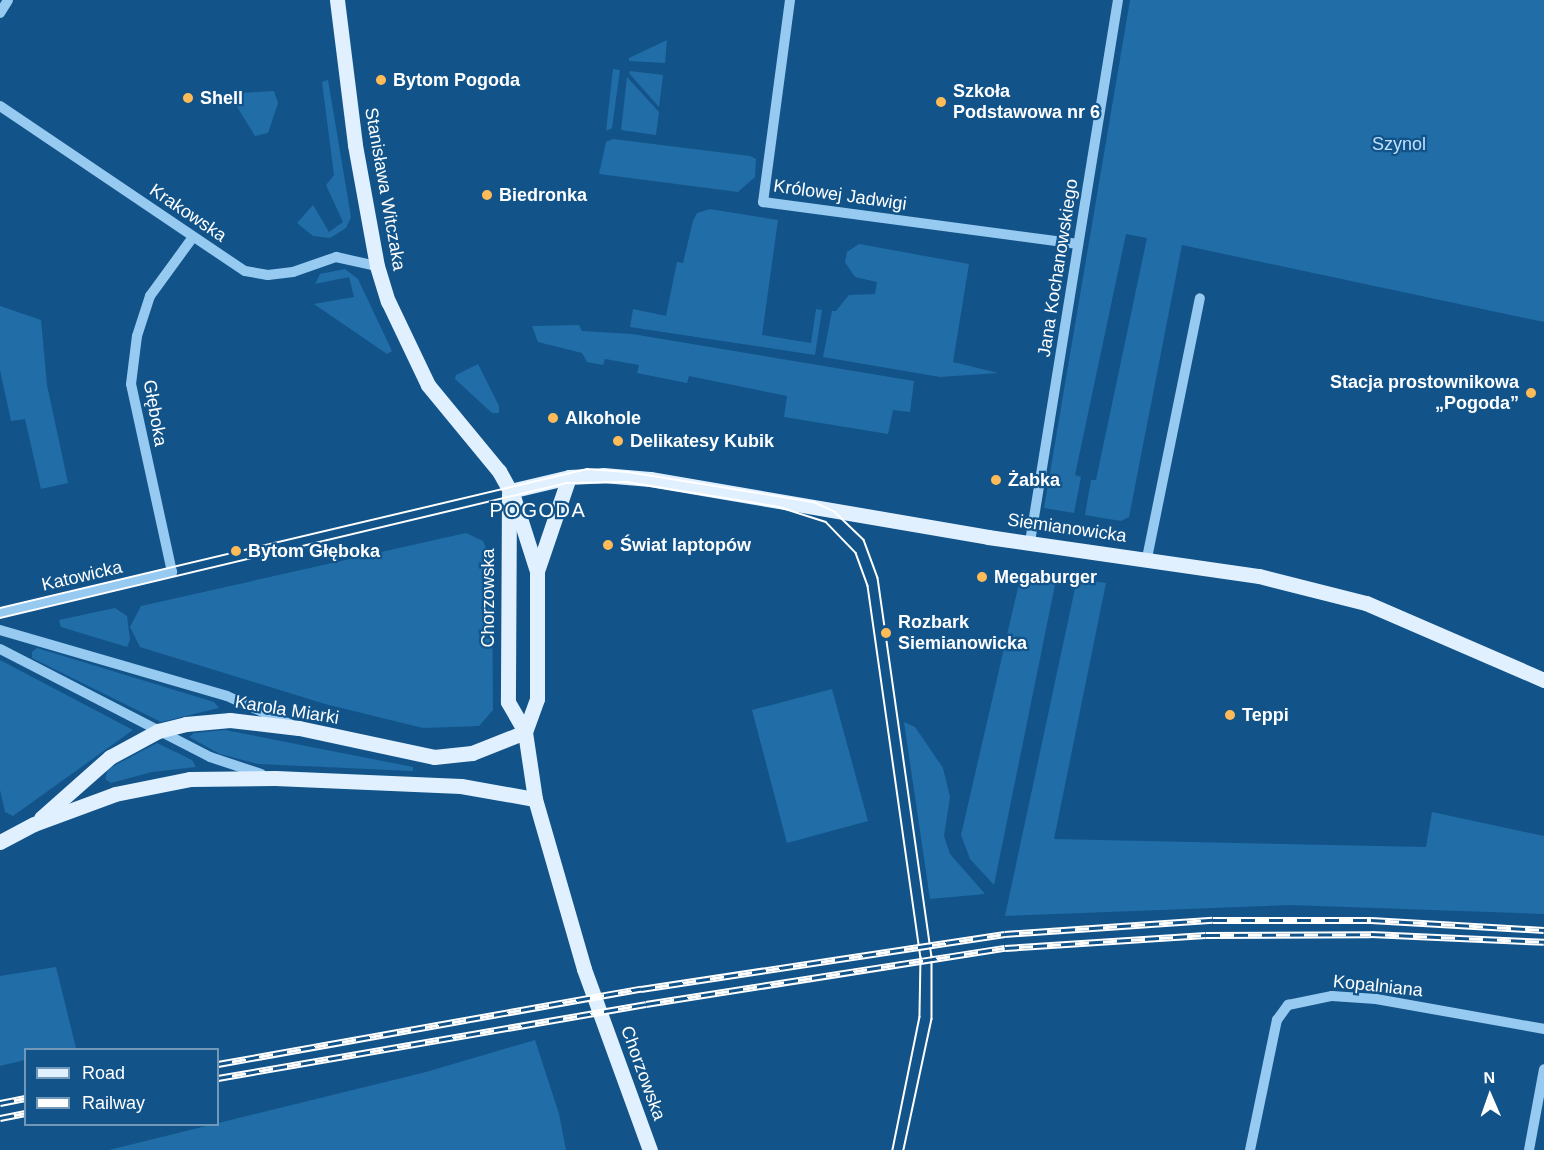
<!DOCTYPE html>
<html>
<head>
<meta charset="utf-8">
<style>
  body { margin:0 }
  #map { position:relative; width:1544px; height:1150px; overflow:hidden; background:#125489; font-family:Arial,sans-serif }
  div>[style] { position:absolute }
  .green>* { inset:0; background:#216da7 }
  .minor>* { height:10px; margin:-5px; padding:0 5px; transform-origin:5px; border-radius:5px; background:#97caf0 }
  .major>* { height:15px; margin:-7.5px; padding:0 7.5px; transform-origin:7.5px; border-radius:7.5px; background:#e1f0ff }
  .tram>* { height:1.5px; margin:-0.75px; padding:0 0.75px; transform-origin:0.75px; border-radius:0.75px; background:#fff }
  .rail>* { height:7px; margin-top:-3.5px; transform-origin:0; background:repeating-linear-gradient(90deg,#125489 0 14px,#fff 0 28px); box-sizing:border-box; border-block:2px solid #fff }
  .dots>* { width:16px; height:16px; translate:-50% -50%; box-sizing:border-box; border:3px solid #125489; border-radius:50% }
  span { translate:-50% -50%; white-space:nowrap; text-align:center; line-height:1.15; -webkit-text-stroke:4.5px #125489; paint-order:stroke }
  .poi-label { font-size:18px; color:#fff; font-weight:700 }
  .left { translate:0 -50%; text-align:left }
  .right { translate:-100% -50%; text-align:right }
  .park-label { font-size:18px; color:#bee1fc }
  .street-label { font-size:18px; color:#fff }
  .neighbourhood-label { font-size:20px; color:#fff; letter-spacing:1.5px }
  .legend { position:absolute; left:24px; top:1048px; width:195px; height:78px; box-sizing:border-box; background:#125489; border:2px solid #7198b8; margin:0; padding:8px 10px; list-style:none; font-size:18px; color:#fff }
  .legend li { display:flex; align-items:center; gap:12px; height:30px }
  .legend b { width:30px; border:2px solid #7198b8 }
  .north { position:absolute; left:1460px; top:1066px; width:60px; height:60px; -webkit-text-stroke:4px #125489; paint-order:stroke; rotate:358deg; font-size:16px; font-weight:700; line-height:24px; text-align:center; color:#fff }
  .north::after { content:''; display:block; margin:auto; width:21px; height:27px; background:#fff; clip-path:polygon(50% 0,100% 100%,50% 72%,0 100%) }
</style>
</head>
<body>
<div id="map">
  <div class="green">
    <i style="clip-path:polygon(1130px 0,1544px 0,1544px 322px,1182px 245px,1129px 517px,1121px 521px,1085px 515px,1091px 480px,1096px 480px,1147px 238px,1126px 234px,1075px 475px,1081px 477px,1074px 513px,1044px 508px)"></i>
    <i style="clip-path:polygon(667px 40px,665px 63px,629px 61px,629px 58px)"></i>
    <i style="clip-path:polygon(613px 69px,620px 70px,612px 128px,606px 131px)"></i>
    <i style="clip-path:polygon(630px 71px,663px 75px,659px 107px,629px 73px)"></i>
    <i style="clip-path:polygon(627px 77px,659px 112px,656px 135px,621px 130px)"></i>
    <i style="clip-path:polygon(328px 80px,351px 217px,346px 228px,330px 238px,313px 236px,297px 223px,313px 205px,329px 232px,343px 222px,326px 185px,334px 175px,322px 82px)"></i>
    <i style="clip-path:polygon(274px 91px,278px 103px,268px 133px,255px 136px,233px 100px,241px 93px)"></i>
    <i style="clip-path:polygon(613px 139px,750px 156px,756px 159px,755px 177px,738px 192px,599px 174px,606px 142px)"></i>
    <i style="clip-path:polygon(710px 209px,778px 220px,762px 335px,811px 343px,816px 309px,822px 310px,815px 355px,630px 327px,633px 309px,666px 316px,677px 262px,683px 263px,693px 221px,697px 213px)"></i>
    <i style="clip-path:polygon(859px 244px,969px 264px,953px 362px,998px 373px,940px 377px,823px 357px,832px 311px,836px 311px,849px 295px,875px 294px,877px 282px,855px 277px,845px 262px,847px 252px)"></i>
    <i style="clip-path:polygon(345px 269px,358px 279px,392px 351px,387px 354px,314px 304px,354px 297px,349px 277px,315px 284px,320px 274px)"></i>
    <i style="clip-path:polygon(0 306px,41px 320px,47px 385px,68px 483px,41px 489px,25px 419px,11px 421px,0 370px)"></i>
    <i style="clip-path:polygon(579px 325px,582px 331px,632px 334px,914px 381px,910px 412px,893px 410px,888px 434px,784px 417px,787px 396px,689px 376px,687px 383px,637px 373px,639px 365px,605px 359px,603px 365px,587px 362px,582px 353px,538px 342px,532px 326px)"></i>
    <i style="clip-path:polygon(478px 364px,499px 406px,499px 413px,492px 413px,455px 379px,456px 375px)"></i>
    <i style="clip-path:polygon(466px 533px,483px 541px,492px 563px,493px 710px,479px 726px,423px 728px,325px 704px,140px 647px,130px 627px,141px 606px)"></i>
    <i style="clip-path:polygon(1022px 570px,1057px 575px,994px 885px,970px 859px,961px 835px)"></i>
    <i style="clip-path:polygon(1077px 579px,1106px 583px,1054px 839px,1426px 847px,1432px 812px,1544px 836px,1544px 914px,1289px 905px,1005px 916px)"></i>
    <i style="clip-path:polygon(115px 608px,127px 616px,130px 640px,127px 647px,61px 627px,59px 620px)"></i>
    <i style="clip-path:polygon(37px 648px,214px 702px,219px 708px,161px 722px,32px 658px,32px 652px)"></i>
    <i style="clip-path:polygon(0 660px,133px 730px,13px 816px,5px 812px,0 790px)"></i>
    <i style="clip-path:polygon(832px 689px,868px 821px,787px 843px,752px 710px)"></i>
    <i style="clip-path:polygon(904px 722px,915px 727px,943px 768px,950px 797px,944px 836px,950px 854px,985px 894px,930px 899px)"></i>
    <i style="clip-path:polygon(225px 730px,413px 767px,413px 771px,258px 764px,220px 754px,189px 737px,194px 733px)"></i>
    <i style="clip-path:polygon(157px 743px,192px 760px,196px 767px,152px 772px,111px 783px,105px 779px,108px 769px)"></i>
    <i style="clip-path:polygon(56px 967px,76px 1048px,26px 1050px,25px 1060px,0 1066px,0 976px)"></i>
    <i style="clip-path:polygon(535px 1040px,559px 1114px,566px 1150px,109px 1150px,426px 1072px)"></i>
  </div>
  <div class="minor">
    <i style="left:790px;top:0;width:204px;rotate:97.6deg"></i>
    <i style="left:763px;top:202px;width:318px;rotate:7.6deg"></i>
    <i style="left:0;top:13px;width:15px;rotate:-58deg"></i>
    <i style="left:0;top:106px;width:295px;rotate:34deg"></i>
    <i style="left:245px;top:271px;width:23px;rotate:10deg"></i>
    <i style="left:268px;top:275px;width:25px;rotate:-7deg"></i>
    <i style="left:293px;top:272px;width:46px;rotate:-19.2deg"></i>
    <i style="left:336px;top:257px;width:42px;rotate:12.4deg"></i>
    <i style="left:1030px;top:542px;width:549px;rotate:-80.78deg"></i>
    <i style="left:1147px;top:558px;width:265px;rotate:-78.5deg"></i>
    <i style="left:0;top:613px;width:177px;rotate:-13.4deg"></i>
    <i style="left:172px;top:572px;width:192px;rotate:-102.3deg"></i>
    <i style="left:131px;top:384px;width:48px;rotate:-82.9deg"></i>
    <i style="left:137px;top:336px;width:42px;rotate:-72deg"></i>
    <i style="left:150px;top:296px;width:73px;rotate:-53.9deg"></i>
    <i style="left:0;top:630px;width:236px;rotate:16.2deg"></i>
    <i style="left:227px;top:696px;width:69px;rotate:24deg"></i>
    <i style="left:0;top:649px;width:236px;rotate:27.2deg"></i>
    <i style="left:210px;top:757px;width:54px;rotate:18.4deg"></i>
    <i style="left:1250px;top:1150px;width:133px;rotate:-78.3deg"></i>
    <i style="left:1277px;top:1020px;width:19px;rotate:-54deg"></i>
    <i style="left:1288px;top:1005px;width:45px;rotate:-11.6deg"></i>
    <i style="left:1332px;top:996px;width:44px;rotate:3.9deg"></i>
    <i style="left:1376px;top:999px;width:171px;rotate:10.1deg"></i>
    <i style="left:1529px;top:1150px;width:82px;rotate:-79.5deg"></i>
  </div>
  <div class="major">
    <i style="left:337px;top:0;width:146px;rotate:82.9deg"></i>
    <i style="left:355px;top:145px;width:123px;rotate:79.7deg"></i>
    <i style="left:377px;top:266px;width:37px;rotate:73deg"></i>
    <i style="left:388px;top:301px;width:93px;rotate:64.5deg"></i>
    <i style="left:428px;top:385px;width:112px;rotate:50.5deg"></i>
    <i style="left:499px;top:471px;width:29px;rotate:61deg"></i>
    <i style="left:513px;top:496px;width:79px;rotate:72.3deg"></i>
    <i style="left:537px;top:571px;width:128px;rotate:90deg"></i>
    <i style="left:537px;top:699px;width:35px;rotate:110deg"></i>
    <i style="left:510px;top:491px;width:61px;rotate:-13.3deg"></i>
    <i style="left:569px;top:477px;width:34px;rotate:-3deg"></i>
    <i style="left:603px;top:475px;width:47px;rotate:4.9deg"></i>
    <i style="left:650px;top:479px;width:343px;rotate:9.7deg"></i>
    <i style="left:988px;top:537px;width:274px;rotate:8.2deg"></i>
    <i style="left:1259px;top:576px;width:110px;rotate:14.2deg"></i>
    <i style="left:1366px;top:603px;width:194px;rotate:23.4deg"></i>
    <i style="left:509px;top:494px;width:208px;rotate:90.3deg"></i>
    <i style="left:508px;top:702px;width:34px;rotate:60deg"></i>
    <i style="left:525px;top:732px;width:68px;rotate:81.5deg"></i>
    <i style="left:535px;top:799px;width:177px;rotate:73.9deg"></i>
    <i style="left:584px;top:969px;width:193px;rotate:70deg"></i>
    <i style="left:537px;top:571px;width:99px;rotate:-71.2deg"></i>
    <i style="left:41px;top:818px;width:92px;rotate:-41.5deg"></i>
    <i style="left:110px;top:757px;width:55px;rotate:-28.4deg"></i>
    <i style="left:158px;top:731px;width:29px;rotate:-14deg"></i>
    <i style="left:186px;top:724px;width:44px;rotate:-5.2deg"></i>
    <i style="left:230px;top:720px;width:69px;rotate:6.6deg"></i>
    <i style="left:299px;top:728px;width:138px;rotate:12.1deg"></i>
    <i style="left:434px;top:757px;width:38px;rotate:-6deg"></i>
    <i style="left:472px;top:753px;width:57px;rotate:-21.6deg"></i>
    <i style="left:0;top:842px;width:38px;rotate:-28deg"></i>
    <i style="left:34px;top:824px;width:86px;rotate:-20.3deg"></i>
    <i style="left:115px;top:794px;width:76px;rotate:-11.3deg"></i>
    <i style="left:190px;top:779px;width:85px;rotate:-0.7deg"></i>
    <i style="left:275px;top:778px;width:186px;rotate:2.5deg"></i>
    <i style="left:461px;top:786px;width:75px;rotate:10deg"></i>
  </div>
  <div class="tram">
    <i style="left:0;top:608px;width:603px;rotate:-13.32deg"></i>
    <i style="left:587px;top:469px;width:41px;rotate:4.2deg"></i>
    <i style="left:628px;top:472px;width:188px;rotate:9.2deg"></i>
    <i style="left:814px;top:502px;width:23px;rotate:25deg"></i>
    <i style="left:835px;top:512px;width:40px;rotate:44deg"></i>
    <i style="left:864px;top:540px;width:40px;rotate:69.8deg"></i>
    <i style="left:878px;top:578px;width:382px;rotate:81.9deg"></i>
    <i style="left:932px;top:956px;width:63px;rotate:90deg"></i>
    <i style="left:932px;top:1019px;width:134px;rotate:102.1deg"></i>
    <i style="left:0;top:618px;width:583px;rotate:-13.39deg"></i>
    <i style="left:567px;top:483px;width:60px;rotate:-1deg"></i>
    <i style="left:627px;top:482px;width:154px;rotate:9.3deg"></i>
    <i style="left:779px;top:507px;width:49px;rotate:17.7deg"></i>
    <i style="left:826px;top:522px;width:43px;rotate:45.9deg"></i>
    <i style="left:856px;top:553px;width:35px;rotate:70deg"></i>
    <i style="left:868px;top:586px;width:375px;rotate:81.9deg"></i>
    <i style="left:921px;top:957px;width:60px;rotate:91deg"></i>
    <i style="left:920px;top:1017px;width:136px;rotate:101.5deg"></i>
  </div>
  <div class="rail">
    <i style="left:218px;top:1064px;width:430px;rotate:-10.1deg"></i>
    <i style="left:641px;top:989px;width:368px;rotate:-8.6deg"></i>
    <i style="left:1005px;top:934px;width:208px;rotate:-3.9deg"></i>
    <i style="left:1213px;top:920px;width:158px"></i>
    <i style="left:1371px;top:920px;width:173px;rotate:3.3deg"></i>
    <i style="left:218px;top:1078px;width:434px;rotate:-9.8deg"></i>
    <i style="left:646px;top:1004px;width:363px;rotate:-8.9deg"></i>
    <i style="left:1005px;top:948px;width:201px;rotate:-3.7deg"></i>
    <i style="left:1206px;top:935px;width:165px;rotate:-0.3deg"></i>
    <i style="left:1371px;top:934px;width:173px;rotate:2.6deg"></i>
    <i style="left:0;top:1103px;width:26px;rotate:-11deg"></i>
    <i style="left:0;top:1118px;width:26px;rotate:-11deg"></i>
  </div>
  <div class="dots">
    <i style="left:381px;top:80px;background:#ffbb57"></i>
    <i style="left:188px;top:98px;background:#ffbb57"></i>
    <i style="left:941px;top:102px;background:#ffbb57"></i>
    <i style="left:487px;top:195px;background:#ffbb57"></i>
    <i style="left:1531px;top:393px;background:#ffbb57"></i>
    <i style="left:553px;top:418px;background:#ffbb57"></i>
    <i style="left:618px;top:441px;background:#ffbb57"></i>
    <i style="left:996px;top:480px;background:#ffbb57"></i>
    <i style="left:608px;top:545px;background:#ffbb57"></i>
    <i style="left:236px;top:551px;background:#ffbb57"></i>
    <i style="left:982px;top:577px;background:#ffbb57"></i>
    <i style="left:886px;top:633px;background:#ffbb57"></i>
    <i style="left:1230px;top:715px;background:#ffbb57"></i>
  </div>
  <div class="poi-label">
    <span class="left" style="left:393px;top:80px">Bytom Pogoda</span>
    <span class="left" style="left:953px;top:102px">Szkoła<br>Podstawowa nr 6</span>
    <span class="left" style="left:200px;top:98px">Shell</span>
    <span class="left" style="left:499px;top:195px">Biedronka</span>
    <span class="right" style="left:1519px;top:393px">Stacja prostownikowa<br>„Pogoda”</span>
    <span class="left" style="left:565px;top:418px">Alkohole</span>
    <span class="left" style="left:630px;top:441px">Delikatesy Kubik</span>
    <span class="left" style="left:1008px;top:480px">Żabka</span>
    <span class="left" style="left:620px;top:545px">Świat laptopów</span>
    <span class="left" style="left:248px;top:551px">Bytom Głęboka</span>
    <span class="left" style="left:994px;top:577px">Megaburger</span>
    <span class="left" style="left:898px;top:633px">Rozbark<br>Siemianowicka</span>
    <span class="left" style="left:1242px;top:715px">Teppi</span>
  </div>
  <div class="park-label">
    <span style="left:1399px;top:144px">Szynol</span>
  </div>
  <div class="street-label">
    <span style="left:385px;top:189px;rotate:80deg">Stanisława Witczaka</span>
    <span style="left:840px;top:195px;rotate:8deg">Królowej Jadwigi</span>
    <span style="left:188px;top:213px;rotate:34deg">Krakowska</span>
    <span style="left:1058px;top:268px;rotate:-81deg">Jana Kochanowskiego</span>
    <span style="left:155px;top:413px;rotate:80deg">Głęboka</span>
    <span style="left:1067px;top:528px;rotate:8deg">Siemianowicka</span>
    <span style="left:82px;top:576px;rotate:-13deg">Katowicka</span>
    <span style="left:488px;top:598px;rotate:-90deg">Chorzowska</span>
    <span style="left:287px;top:710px;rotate:9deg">Karola Miarki</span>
    <span style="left:1378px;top:986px;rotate:6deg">Kopalniana</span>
    <span style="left:643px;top:1073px;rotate:70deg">Chorzowska</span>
  </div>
  <div class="neighbourhood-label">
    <span style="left:538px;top:510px">POGODA</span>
  </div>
  <ul class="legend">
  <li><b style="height:8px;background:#e1f0ff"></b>Road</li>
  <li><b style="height:8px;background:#fff"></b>Railway</li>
  </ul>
  <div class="north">N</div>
</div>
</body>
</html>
